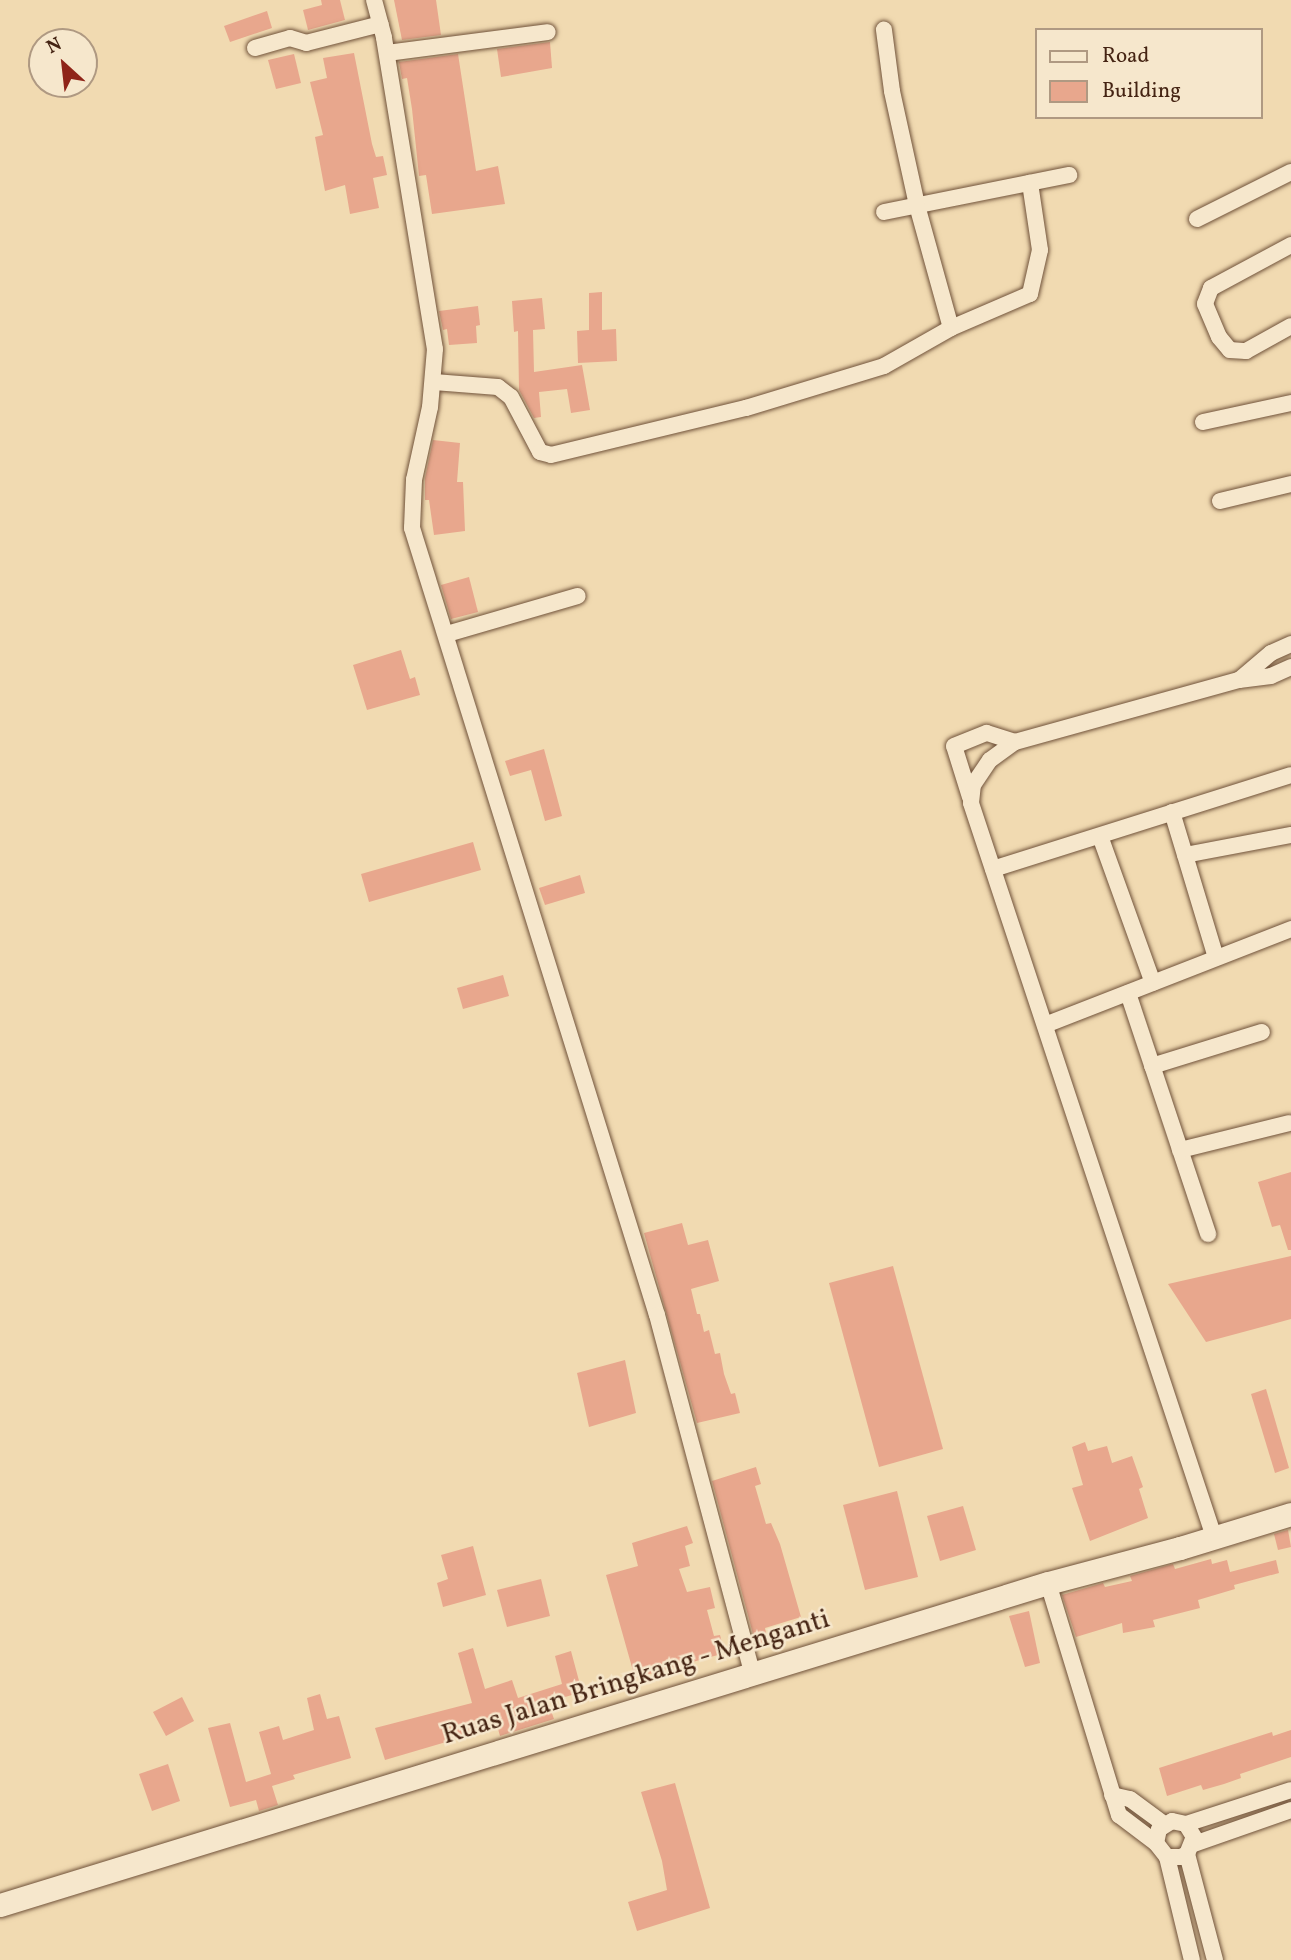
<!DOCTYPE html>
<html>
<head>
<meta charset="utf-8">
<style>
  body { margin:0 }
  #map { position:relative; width:1291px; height:1960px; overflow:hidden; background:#f1dab1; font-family:Vollkorn,serif }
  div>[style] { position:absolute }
  .building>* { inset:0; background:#e8a78d }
  .roads { filter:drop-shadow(0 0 2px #70523a) drop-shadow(0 0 2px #70523a) }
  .street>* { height:16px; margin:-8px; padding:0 8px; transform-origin:8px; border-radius:8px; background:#f6e7cc }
  .secondary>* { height:23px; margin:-11.5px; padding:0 11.5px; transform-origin:11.5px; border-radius:11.5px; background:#f6e7cc }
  span { translate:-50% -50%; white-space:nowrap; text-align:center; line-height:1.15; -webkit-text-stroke:5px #f6e7cc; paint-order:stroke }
  .street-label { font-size:28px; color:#452413 }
  .legend { position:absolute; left:1035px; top:28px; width:228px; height:91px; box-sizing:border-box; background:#f6e7cc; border:2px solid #af9982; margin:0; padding:9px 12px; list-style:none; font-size:21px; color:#452413 }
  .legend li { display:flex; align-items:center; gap:14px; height:35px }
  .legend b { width:35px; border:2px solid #af9982 }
  .north { position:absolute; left:28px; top:28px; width:70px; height:70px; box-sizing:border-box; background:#f6e7cc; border:2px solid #af9982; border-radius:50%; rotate:333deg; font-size:19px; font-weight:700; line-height:28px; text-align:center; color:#452413 }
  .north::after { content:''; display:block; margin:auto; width:24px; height:32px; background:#8f2418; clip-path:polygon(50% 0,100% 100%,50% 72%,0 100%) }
</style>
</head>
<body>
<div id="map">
  <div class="building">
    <i style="clip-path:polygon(321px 0,340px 0,345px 20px,308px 30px,303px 10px,322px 5px)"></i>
    <i style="clip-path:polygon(394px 0,436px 0,441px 35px,402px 40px)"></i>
    <i style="clip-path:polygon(267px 11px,272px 28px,230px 42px,224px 26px)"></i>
    <i style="clip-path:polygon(550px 42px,552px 68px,501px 77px,497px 49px)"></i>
    <i style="clip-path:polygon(354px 53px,372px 144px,376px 157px,383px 156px,387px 175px,373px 178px,379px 208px,350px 214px,345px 185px,325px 191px,315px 137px,323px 135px,310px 82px,327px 78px,323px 58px)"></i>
    <i style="clip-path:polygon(294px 54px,301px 83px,276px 89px,268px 60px)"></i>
    <i style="clip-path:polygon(458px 54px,476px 171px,498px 166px,505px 204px,432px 214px,426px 175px,419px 176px,412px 109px,407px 78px,402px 79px,399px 62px)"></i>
    <i style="clip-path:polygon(602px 292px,602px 330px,616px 329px,617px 361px,578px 363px,577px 331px,589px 330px,589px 293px)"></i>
    <i style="clip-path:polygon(542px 298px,545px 329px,533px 330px,534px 372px,582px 365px,590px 410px,571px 413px,567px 389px,539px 392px,541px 417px,534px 418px,519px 390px,518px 331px,514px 332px,512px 301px)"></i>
    <i style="clip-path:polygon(478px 306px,480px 325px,476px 326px,477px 343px,449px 345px,447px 329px,443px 330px,439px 311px)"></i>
    <i style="clip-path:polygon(433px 440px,460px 443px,457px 482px,463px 482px,465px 531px,434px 535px,429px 500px,425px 500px,425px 478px)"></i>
    <i style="clip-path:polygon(469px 577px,478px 612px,451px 619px,441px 585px)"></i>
    <i style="clip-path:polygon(401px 650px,410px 679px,415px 677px,420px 695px,367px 710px,353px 665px)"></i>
    <i style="clip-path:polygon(544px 749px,562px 816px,545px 821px,531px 770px,510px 776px,505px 761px)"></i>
    <i style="clip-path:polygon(473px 842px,481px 870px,369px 902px,361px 874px)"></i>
    <i style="clip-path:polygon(580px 875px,585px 893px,545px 905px,539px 888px)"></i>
    <i style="clip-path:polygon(503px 975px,509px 996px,463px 1009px,457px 988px)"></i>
    <i style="clip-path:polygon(1291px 1172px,1291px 1250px,1288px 1250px,1280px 1225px,1272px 1227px,1258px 1182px)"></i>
    <i style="clip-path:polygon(682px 1223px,688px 1245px,708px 1240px,719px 1281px,691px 1289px,697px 1314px,700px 1314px,704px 1332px,709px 1330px,715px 1354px,720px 1353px,724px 1374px,731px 1394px,735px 1393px,740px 1413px,697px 1423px,644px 1233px)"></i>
    <i style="clip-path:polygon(1291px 1256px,1291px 1319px,1206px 1342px,1168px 1284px)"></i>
    <i style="clip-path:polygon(893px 1266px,943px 1449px,879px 1467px,829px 1283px)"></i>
    <i style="clip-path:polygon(625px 1360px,636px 1413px,589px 1427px,577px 1373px)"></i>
    <i style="clip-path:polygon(1266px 1389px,1289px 1468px,1275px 1473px,1251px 1394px)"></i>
    <i style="clip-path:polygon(1085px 1442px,1088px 1451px,1107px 1446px,1112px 1463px,1132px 1456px,1143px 1487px,1139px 1489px,1148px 1518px,1090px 1541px,1072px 1488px,1083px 1485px,1072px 1447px)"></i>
    <i style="clip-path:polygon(756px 1467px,761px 1484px,755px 1486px,766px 1524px,771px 1523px,780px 1544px,801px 1617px,765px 1628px,769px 1646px,757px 1649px,712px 1481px)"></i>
    <i style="clip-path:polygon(897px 1491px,918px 1577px,865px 1590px,843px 1505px)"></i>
    <i style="clip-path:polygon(963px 1506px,976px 1550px,940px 1561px,927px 1516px)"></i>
    <i style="clip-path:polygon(687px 1526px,693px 1543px,685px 1546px,690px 1566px,679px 1569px,687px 1592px,710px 1587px,715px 1608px,707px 1610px,714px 1636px,720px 1635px,725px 1653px,635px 1678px,606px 1575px,638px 1566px,632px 1543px)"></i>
    <i style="clip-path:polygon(1288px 1530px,1291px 1547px,1278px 1550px,1274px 1534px)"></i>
    <i style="clip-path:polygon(473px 1546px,486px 1595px,443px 1607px,437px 1583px,448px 1579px,441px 1555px)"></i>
    <i style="clip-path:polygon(1211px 1559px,1212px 1564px,1227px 1560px,1230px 1572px,1276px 1560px,1279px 1573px,1234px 1585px,1235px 1589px,1198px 1600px,1200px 1608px,1153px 1620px,1155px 1627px,1123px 1633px,1122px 1623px,1076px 1637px,1062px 1595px,1103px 1583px,1105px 1587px,1132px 1581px,1130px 1576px,1173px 1564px,1175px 1569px)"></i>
    <i style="clip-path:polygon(541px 1579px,550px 1616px,507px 1627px,497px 1590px)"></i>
    <i style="clip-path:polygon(1029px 1611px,1040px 1663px,1025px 1667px,1009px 1616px)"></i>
    <i style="clip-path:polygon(473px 1648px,485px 1689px,512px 1680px,518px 1698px,562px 1684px,555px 1656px,571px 1651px,582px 1692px,548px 1702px,554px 1719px,500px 1736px,498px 1729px,480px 1732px,385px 1760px,375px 1728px,472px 1703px,458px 1653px)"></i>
    <i style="clip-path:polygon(320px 1694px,327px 1719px,339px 1716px,351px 1758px,293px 1775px,295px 1779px,272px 1786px,278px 1805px,259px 1811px,256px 1800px,230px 1807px,208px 1728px,230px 1723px,246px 1782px,271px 1774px,259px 1732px,279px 1726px,283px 1740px,314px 1730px,307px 1698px)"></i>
    <i style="clip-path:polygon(182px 1697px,194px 1721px,166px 1736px,153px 1712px)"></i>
    <i style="clip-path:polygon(1291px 1730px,1291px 1757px,1240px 1774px,1241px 1778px,1224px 1784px,1203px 1790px,1201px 1785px,1167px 1796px,1159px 1768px,1272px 1732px,1273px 1736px)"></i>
    <i style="clip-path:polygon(168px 1764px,180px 1801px,152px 1811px,139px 1774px)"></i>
    <i style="clip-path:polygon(675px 1783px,710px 1908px,637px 1931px,628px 1902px,667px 1890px,662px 1861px,641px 1792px)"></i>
  </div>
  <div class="roads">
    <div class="street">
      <i style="left:374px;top:0;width:39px;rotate:75deg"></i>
      <i style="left:384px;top:38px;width:315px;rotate:80.7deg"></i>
      <i style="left:435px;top:349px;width:58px;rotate:94.9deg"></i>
      <i style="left:430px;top:407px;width:75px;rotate:102.4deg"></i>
      <i style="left:414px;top:480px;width:48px;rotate:92.4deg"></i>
      <i style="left:412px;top:528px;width:824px;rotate:72.71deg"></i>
      <i style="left:657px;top:1315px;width:373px;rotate:75.1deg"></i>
      <i style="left:255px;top:48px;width:36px;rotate:-16deg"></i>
      <i style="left:290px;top:38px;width:17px;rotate:17deg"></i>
      <i style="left:306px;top:43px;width:77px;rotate:-14.2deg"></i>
      <i style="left:387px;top:53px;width:162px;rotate:-7.4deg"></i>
      <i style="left:884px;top:212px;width:189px;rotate:-11.3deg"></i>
      <i style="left:1197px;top:219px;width:105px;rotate:-26.6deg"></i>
      <i style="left:1291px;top:245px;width:91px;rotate:151.7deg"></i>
      <i style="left:1211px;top:288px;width:17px;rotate:111deg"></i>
      <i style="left:1205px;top:304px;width:36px;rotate:67deg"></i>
      <i style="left:1219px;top:337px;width:17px;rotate:50deg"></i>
      <i style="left:1230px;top:350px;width:16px;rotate:4deg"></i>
      <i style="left:1246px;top:351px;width:51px;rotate:-29.1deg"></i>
      <i style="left:951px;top:328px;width:86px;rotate:-23.3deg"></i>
      <i style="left:1030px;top:294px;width:45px;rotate:-77.2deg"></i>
      <i style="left:1040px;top:250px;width:68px;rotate:-98.5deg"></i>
      <i style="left:434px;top:382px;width:64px;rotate:4.5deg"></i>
      <i style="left:498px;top:387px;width:16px;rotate:38deg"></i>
      <i style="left:511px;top:397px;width:62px;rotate:62.2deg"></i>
      <i style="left:540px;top:452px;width:11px;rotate:15deg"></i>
      <i style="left:551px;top:455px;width:201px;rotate:-13.6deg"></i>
      <i style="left:746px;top:408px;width:144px;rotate:-16.9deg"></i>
      <i style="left:884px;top:366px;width:77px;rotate:-29.6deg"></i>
      <i style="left:951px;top:328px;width:128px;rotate:-105.5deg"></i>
      <i style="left:917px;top:205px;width:117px;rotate:-102.4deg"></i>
      <i style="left:892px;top:91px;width:62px;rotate:-97.5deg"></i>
      <i style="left:1203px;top:422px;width:90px;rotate:-12.2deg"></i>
      <i style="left:1220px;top:501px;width:73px;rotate:-13.5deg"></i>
      <i style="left:447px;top:634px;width:136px;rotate:-16.2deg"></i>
      <i style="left:1239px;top:680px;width:42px;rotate:-40.2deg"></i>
      <i style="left:1271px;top:653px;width:22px;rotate:-24deg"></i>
      <i style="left:970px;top:797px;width:53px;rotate:-107.4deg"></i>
      <i style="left:954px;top:746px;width:35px;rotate:-22deg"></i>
      <i style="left:987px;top:733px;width:29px;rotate:18deg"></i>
      <i style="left:1172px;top:812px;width:152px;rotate:73.2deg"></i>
      <i style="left:1100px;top:836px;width:156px;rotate:70.2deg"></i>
      <i style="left:1185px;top:855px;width:108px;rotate:-10.7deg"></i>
      <i style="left:993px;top:869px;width:312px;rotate:-17.5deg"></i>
      <i style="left:1128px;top:993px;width:254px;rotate:71.6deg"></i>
      <i style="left:1045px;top:1025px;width:264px;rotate:-21.3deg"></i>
      <i style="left:1152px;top:1066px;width:115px;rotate:-17.2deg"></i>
      <i style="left:1180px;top:1150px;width:112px;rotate:-13.9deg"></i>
      <i style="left:1214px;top:1537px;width:773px;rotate:-108.32deg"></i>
      <i style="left:971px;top:803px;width:18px;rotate:-84deg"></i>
      <i style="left:973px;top:785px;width:30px;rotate:-56deg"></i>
      <i style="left:990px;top:760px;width:31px;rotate:-36deg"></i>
      <i style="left:1015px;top:742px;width:232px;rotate:-15.5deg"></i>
      <i style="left:1239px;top:680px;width:32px;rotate:-7deg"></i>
      <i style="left:1271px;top:676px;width:22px;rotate:-24deg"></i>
      <i style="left:1048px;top:1583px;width:243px;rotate:73deg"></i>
      <i style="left:1119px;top:1815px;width:46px;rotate:37.1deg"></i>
      <i style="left:1156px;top:1843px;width:18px;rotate:52deg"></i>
      <i style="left:1167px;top:1857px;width:14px"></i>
      <i style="left:1181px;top:1857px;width:7px;rotate:-27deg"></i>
      <i style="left:1187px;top:1854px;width:18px;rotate:-68deg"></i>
      <i style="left:1194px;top:1837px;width:15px;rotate:-122deg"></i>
      <i style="left:1186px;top:1824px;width:14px;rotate:-168deg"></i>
      <i style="left:1172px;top:1821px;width:15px;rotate:148deg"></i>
      <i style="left:1159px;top:1829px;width:14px;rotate:102deg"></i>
      <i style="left:1112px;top:1795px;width:18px;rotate:13deg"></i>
      <i style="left:1130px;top:1799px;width:42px;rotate:36.3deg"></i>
      <i style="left:1186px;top:1824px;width:110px;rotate:-17.9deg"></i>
      <i style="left:1194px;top:1844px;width:103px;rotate:-19.3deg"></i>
      <i style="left:1187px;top:1854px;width:110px;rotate:75.2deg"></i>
      <i style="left:1167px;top:1857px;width:106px;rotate:76.4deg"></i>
    </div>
    <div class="secondary">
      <i style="left:0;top:1905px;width:1096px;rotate:-17.08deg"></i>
      <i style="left:1048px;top:1583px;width:137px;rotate:-14.9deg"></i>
      <i style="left:1180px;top:1548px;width:116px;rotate:-17deg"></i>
    </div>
  </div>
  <div class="street-label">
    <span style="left:636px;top:1678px;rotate:-17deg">Ruas Jalan Bringkang - Menganti</span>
  </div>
  <ul class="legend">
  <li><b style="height:9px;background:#f6e7cc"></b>Road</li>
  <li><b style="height:19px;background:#e8a78d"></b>Building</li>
  </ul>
  <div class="north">N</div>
</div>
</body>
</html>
